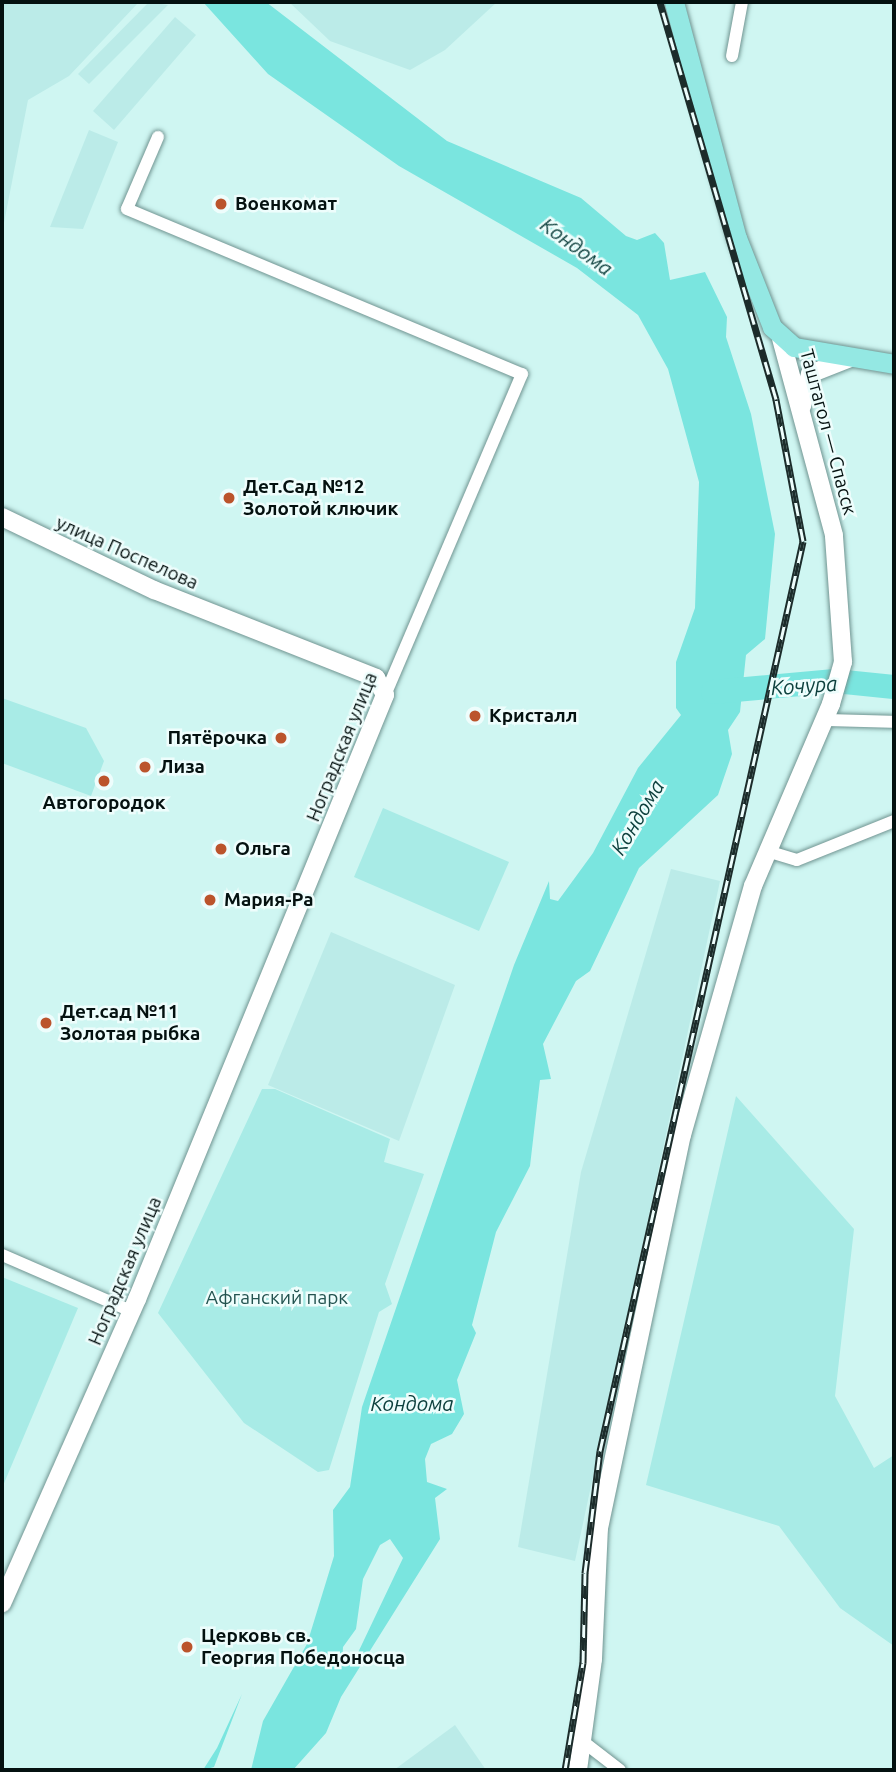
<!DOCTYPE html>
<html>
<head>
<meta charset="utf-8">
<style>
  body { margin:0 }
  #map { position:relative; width:896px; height:1772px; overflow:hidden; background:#cff6f2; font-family:Ubuntu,sans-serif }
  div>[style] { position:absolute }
  .built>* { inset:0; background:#bbebe8 }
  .green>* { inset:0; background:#a8ebe6 }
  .water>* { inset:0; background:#7ae5df }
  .river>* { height:24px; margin:-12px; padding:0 12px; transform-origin:12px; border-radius:12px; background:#7ae5df }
  .roads { filter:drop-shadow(0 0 2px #709491) drop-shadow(0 0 2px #709491) }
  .street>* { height:12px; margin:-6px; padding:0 6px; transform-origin:6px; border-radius:6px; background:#fff }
  .secondary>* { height:18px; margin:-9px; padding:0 9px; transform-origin:9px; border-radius:9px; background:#fff }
  .primary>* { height:19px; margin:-9.5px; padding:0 9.5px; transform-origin:9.5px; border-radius:9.5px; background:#94e8e3 }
  .rail>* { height:7px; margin-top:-3.5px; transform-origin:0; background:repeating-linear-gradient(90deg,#eefdfc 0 13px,#1c2c2b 0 26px); box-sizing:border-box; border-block:2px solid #1c2c2b }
  .dots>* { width:19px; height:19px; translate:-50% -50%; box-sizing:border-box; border:4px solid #eefdfc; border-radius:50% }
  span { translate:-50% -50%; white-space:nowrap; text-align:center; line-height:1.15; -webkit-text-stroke:5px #eefdfc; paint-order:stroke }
  .poi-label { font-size:19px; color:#041110; font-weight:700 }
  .left { translate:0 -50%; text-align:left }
  .right { translate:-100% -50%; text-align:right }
  .street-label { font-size:19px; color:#041110 }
  .park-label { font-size:19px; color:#235350 }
  .water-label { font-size:21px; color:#0e413e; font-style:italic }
  .frame { position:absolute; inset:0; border:4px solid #041110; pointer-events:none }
</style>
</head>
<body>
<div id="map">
  <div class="built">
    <i style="clip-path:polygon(2px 2px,139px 2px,69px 76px,28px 100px,2px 233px)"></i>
    <i style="clip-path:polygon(149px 2px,168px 5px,89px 84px,78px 74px)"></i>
    <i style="clip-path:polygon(289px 2px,497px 2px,445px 50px,410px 70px,330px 41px)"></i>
    <i style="clip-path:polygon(175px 17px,196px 35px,114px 130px,93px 111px)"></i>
    <i style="clip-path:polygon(89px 130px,118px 142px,83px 229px,50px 227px)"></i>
    <i style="clip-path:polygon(671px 869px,720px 881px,575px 1561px,518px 1547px,581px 1172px)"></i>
    <i style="clip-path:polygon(331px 932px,455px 985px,399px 1141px,268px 1085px)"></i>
    <i style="clip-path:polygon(455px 1725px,486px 1770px,394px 1770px)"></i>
  </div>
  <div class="green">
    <i style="clip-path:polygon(2px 698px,86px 728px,104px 761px,91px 796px,2px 763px)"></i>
    <i style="clip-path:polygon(383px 808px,509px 862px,479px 931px,354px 877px)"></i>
    <i style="clip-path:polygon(262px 1089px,275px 1089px,390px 1139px,384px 1162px,424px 1174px,385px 1284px,392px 1304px,379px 1312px,329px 1470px,318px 1472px,244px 1423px,158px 1313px)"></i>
    <i style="clip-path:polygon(736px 1096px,854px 1229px,835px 1396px,874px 1468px,894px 1455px,894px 1646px,840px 1608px,779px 1526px,646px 1485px)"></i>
    <i style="clip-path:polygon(2px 1277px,78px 1308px,2px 1488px)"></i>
  </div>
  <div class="water">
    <i style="clip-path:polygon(evenodd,203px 2px,266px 2px,447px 141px,581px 198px,626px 236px,637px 240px,655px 233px,664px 243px,670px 280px,705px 272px,727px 317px,726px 337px,751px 414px,775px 534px,765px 639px,746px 655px,740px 712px,728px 730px,732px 754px,718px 795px,639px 868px,590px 971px,576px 981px,543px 1044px,551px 1079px,540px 1080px,530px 1166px,496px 1232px,472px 1325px,476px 1333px,457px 1380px,464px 1414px,452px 1434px,431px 1444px,425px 1459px,427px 1482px,447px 1489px,435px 1498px,440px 1539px,341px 1697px,326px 1733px,293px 1770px,251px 1770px,263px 1721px,307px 1644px,334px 1556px,333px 1510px,350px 1487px,362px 1407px,514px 965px,549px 881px,550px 899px,558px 901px,593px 853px,638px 768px,681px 715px,676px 708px,676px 662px,695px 608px,699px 482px,668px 369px,638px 315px,577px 268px,399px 166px,268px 74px,203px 2px,390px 1539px,403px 1558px,354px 1661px,342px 1664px,343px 1647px,356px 1629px,363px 1579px,380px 1545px,390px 1539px)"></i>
    <i style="clip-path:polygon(242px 1694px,214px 1767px,203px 1770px,217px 1748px)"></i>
  </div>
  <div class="river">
    <i style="left:713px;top:692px;width:122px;rotate:-5.2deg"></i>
    <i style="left:835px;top:681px;width:59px;rotate:5.8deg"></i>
  </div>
  <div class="roads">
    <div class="street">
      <i style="left:732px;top:56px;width:55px;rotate:-79.5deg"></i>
      <i style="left:158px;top:137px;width:78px;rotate:113.3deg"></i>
      <i style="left:127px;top:209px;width:428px;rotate:22.7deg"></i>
      <i style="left:522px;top:374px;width:349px;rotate:113.1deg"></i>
      <i style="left:824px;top:720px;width:70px;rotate:1.6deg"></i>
      <i style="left:767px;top:851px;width:31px;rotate:17deg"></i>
      <i style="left:797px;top:860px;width:105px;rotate:-21.9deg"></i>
      <i style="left:2px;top:1255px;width:141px;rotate:23.5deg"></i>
      <i style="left:581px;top:1740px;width:49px;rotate:37.6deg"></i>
    </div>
    <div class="secondary">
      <i style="left:802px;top:406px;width:33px;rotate:-76deg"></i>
      <i style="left:810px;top:374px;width:43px;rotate:-21.8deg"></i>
      <i style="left:2px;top:517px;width:169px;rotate:25.7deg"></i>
      <i style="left:154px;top:590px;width:239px;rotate:21.6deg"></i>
      <i style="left:376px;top:678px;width:19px;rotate:62deg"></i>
      <i style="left:385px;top:695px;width:653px;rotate:112.32deg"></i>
      <i style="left:137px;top:1299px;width:333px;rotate:113.9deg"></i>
      <i style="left:578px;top:1770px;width:112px;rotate:-82.3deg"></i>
      <i style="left:593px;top:1659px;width:131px;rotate:-87.4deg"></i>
      <i style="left:599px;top:1528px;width:402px;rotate:-78.1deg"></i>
      <i style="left:682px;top:1135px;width:259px;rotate:-74.1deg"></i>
      <i style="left:753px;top:886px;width:198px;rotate:-66.8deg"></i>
      <i style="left:831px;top:704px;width:44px;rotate:-74.1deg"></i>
      <i style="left:843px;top:662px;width:127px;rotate:-94.1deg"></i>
      <i style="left:834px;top:535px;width:203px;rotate:-105.1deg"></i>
    </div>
    <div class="primary">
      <i style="left:674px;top:2px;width:244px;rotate:75.1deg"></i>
      <i style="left:737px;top:238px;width:96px;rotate:68.5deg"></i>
      <i style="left:772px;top:327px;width:30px;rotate:42deg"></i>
      <i style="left:794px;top:347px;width:101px;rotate:9.6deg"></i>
    </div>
  </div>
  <div class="rail">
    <i style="left:565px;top:1770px;width:109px;rotate:-80.5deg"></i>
    <i style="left:583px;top:1663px;width:90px;rotate:-88.7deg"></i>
    <i style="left:585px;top:1573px;width:123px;rotate:-83deg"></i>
    <i style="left:600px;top:1451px;width:932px;rotate:-77.42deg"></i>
    <i style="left:803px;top:541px;width:145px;rotate:-100.8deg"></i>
    <i style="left:776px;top:399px;width:414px;rotate:-106.3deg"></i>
  </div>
  <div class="dots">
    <i style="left:221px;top:204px;background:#bb542c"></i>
    <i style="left:229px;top:498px;background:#bb542c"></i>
    <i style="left:475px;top:716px;background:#bb542c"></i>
    <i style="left:281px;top:738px;background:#bb542c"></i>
    <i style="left:145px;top:767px;background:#bb542c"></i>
    <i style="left:104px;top:781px;background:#bb542c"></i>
    <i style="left:221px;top:849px;background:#bb542c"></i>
    <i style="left:210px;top:900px;background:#bb542c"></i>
    <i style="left:46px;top:1023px;background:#bb542c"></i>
    <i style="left:187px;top:1647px;background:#bb542c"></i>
  </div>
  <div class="poi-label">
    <span class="left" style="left:235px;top:204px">Военкомат</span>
    <span class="left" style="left:243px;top:498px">Дет.Сад №12<br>Золотой ключик</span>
    <span class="left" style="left:489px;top:716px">Кристалл</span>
    <span class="right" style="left:267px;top:738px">Пятёрочка</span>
    <span class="left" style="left:159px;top:767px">Лиза</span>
    <span style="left:104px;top:803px">Автогородок</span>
    <span class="left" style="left:235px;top:849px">Ольга</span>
    <span class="left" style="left:224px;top:900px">Мария-Ра</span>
    <span class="left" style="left:60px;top:1023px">Дет.сад №11<br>Золотая рыбка</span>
    <span class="left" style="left:201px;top:1647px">Церковь св.<br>Георгия Победоносца</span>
  </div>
  <div class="street-label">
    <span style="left:828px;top:432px;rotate:75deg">Таштагол — Спасск</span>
    <span style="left:127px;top:553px;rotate:24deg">улица Поспелова</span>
    <span style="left:342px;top:747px;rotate:-68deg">Ноградская улица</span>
    <span style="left:125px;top:1271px;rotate:-67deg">Ноградская улица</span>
  </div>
  <div class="park-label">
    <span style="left:277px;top:1298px">Афганский парк</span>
  </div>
  <div class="water-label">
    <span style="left:577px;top:246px;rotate:36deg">Кондома</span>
    <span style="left:804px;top:685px;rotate:-4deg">Кочура</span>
    <span style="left:637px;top:817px;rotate:-59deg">Кондома</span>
    <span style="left:412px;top:1403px">Кондома</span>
  </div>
  <div class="frame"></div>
</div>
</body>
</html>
